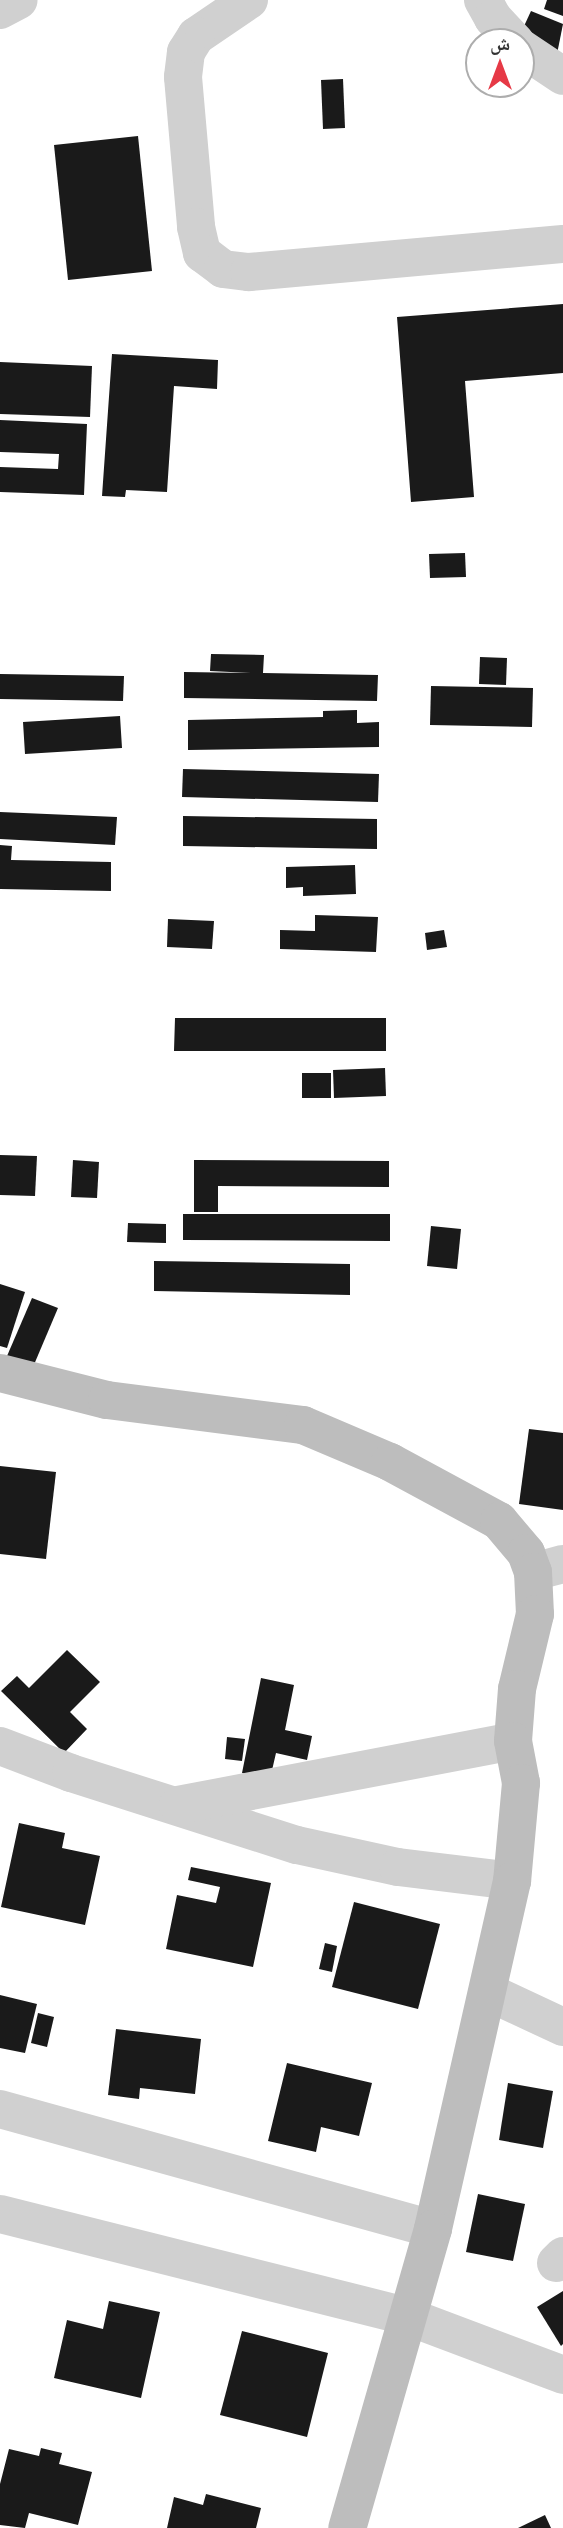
<!DOCTYPE html>
<html>
<head>
<meta charset="utf-8">
<style>
  body { margin:0 }
  #map { position:relative; width:563px; height:2528px; overflow:hidden; background:#fff; font-family:Figtree,"Noto Naskh Arabic",sans-serif }
  div>[style] { position:absolute }
  .building>* { inset:0; background:#1a1a1a }
  .street>* { height:38px; margin:-19px; padding:0 19px; transform-origin:19px; border-radius:19px; background:#d0d0d0 }
  .secondary>* { height:38px; margin:-19px; padding:0 19px; transform-origin:19px; border-radius:19px; background:#bdbdbd }
  span { translate:-50% -50%; white-space:nowrap; text-align:center; line-height:1.15; -webkit-text-stroke:7px #fff; paint-order:stroke }
  .north { position:absolute; left:465px; top:28px; width:70px; height:70px; box-sizing:border-box; background:#fff; border:2px solid #adadad; border-radius:50%; rotate:0deg; font-size:19px; font-weight:700; line-height:28px; text-align:center; color:#333 }
  .north::after { content:''; display:block; margin:auto; width:24px; height:32px; background:#e63946; clip-path:polygon(50% 0,100% 100%,50% 72%,0 100%) }
</style>
</head>
<body>
<div id="map">
  <div class="building">
    <i style="clip-path:polygon(547px 0,563px 0,563px 16px,544px 9px)"></i>
    <i style="clip-path:polygon(531px 11px,563px 24px,557px 54px,519px 37px)"></i>
    <i style="clip-path:polygon(343px 79px,345px 128px,323px 129px,321px 80px)"></i>
    <i style="clip-path:polygon(138px 136px,152px 271px,68px 280px,54px 145px)"></i>
    <i style="clip-path:polygon(563px 304px,563px 373px,465px 381px,474px 497px,411px 502px,397px 317px)"></i>
    <i style="clip-path:polygon(112px 354px,218px 360px,217px 389px,174px 386px,167px 492px,126px 490px,125px 497px,102px 496px)"></i>
    <i style="clip-path:polygon(0 362px,92px 366px,90px 417px,0 414px)"></i>
    <i style="clip-path:polygon(0 420px,87px 424px,84px 495px,0 492px,0 467px,58px 469px,59px 454px,0 452px)"></i>
    <i style="clip-path:polygon(465px 553px,466px 577px,430px 578px,429px 554px)"></i>
    <i style="clip-path:polygon(211px 654px,264px 655px,263px 673px,378px 675px,377px 701px,184px 698px,184px 672px,251px 673px,210px 671px)"></i>
    <i style="clip-path:polygon(480px 657px,507px 658px,506px 685px,479px 684px)"></i>
    <i style="clip-path:polygon(0 674px,124px 676px,123px 701px,0 699px)"></i>
    <i style="clip-path:polygon(431px 686px,533px 688px,532px 727px,430px 725px)"></i>
    <i style="clip-path:polygon(357px 710px,357px 723px,379px 722px,379px 747px,188px 750px,188px 720px,323px 717px,323px 711px)"></i>
    <i style="clip-path:polygon(120px 716px,122px 748px,25px 754px,23px 722px)"></i>
    <i style="clip-path:polygon(183px 769px,379px 774px,378px 802px,182px 797px)"></i>
    <i style="clip-path:polygon(0 812px,117px 817px,115px 845px,0 839px)"></i>
    <i style="clip-path:polygon(183px 816px,377px 819px,377px 849px,183px 846px)"></i>
    <i style="clip-path:polygon(0 845px,12px 846px,11px 860px,111px 862px,111px 891px,0 889px)"></i>
    <i style="clip-path:polygon(355px 865px,356px 894px,303px 896px,303px 887px,286px 888px,286px 867px)"></i>
    <i style="clip-path:polygon(315px 915px,378px 917px,376px 952px,280px 949px,280px 930px,315px 931px)"></i>
    <i style="clip-path:polygon(168px 919px,214px 921px,212px 949px,167px 947px)"></i>
    <i style="clip-path:polygon(444px 930px,447px 947px,427px 950px,425px 933px)"></i>
    <i style="clip-path:polygon(175px 1018px,386px 1018px,386px 1051px,174px 1051px)"></i>
    <i style="clip-path:polygon(385px 1068px,386px 1096px,334px 1098px,333px 1070px)"></i>
    <i style="clip-path:polygon(302px 1073px,331px 1073px,331px 1098px,302px 1098px)"></i>
    <i style="clip-path:polygon(0 1155px,37px 1156px,35px 1196px,0 1195px)"></i>
    <i style="clip-path:polygon(73px 1160px,99px 1162px,97px 1198px,71px 1197px)"></i>
    <i style="clip-path:polygon(194px 1160px,389px 1161px,389px 1187px,218px 1186px,218px 1212px,194px 1212px)"></i>
    <i style="clip-path:polygon(183px 1214px,390px 1214px,390px 1241px,183px 1240px)"></i>
    <i style="clip-path:polygon(128px 1223px,166px 1224px,166px 1243px,127px 1242px)"></i>
    <i style="clip-path:polygon(431px 1226px,461px 1229px,457px 1269px,427px 1266px)"></i>
    <i style="clip-path:polygon(154px 1261px,350px 1264px,350px 1295px,154px 1291px)"></i>
    <i style="clip-path:polygon(0 1284px,25px 1292px,7px 1348px,0 1346px)"></i>
    <i style="clip-path:polygon(32px 1298px,58px 1308px,33px 1367px,7px 1356px)"></i>
    <i style="clip-path:polygon(529px 1429px,563px 1433px,563px 1510px,519px 1504px)"></i>
    <i style="clip-path:polygon(0 1466px,56px 1472px,46px 1559px,0 1554px)"></i>
    <i style="clip-path:polygon(67px 1650px,100px 1682px,70px 1712px,87px 1729px,64px 1753px,1px 1691px,17px 1676px,29px 1688px)"></i>
    <i style="clip-path:polygon(261px 1678px,294px 1685px,285px 1730px,312px 1736px,307px 1760px,276px 1753px,270px 1779px,242px 1773px)"></i>
    <i style="clip-path:polygon(227px 1737px,245px 1739px,242px 1761px,225px 1759px)"></i>
    <i style="clip-path:polygon(19px 1823px,65px 1833px,62px 1848px,100px 1856px,85px 1925px,1px 1907px)"></i>
    <i style="clip-path:polygon(191px 1867px,271px 1883px,253px 1967px,166px 1949px,177px 1895px,216px 1903px,220px 1887px,188px 1880px)"></i>
    <i style="clip-path:polygon(354px 1902px,440px 1924px,418px 2009px,332px 1987px)"></i>
    <i style="clip-path:polygon(325px 1943px,337px 1946px,332px 1972px,319px 1969px)"></i>
    <i style="clip-path:polygon(0 1995px,37px 2004px,25px 2053px,0 2048px)"></i>
    <i style="clip-path:polygon(38px 2013px,54px 2017px,47px 2047px,31px 2043px)"></i>
    <i style="clip-path:polygon(116px 2029px,201px 2039px,195px 2094px,140px 2088px,139px 2099px,108px 2095px)"></i>
    <i style="clip-path:polygon(287px 2063px,372px 2083px,359px 2136px,321px 2127px,316px 2152px,268px 2141px)"></i>
    <i style="clip-path:polygon(508px 2083px,553px 2091px,543px 2148px,499px 2140px)"></i>
    <i style="clip-path:polygon(478px 2194px,525px 2204px,513px 2261px,466px 2252px)"></i>
    <i style="clip-path:polygon(563px 2291px,563px 2344px,561px 2346px,537px 2307px)"></i>
    <i style="clip-path:polygon(109px 2301px,160px 2312px,141px 2398px,54px 2378px,67px 2320px,103px 2329px)"></i>
    <i style="clip-path:polygon(242px 2331px,328px 2353px,307px 2437px,220px 2415px)"></i>
    <i style="clip-path:polygon(41px 2448px,62px 2453px,59px 2464px,92px 2472px,78px 2525px,29px 2513px,25px 2528px,0 2525px,0 2484px,9px 2449px,39px 2456px)"></i>
    <i style="clip-path:polygon(206px 2494px,261px 2508px,256px 2528px,167px 2528px,174px 2497px,203px 2505px)"></i>
    <i style="clip-path:polygon(545px 2515px,551px 2528px,518px 2528px)"></i>
  </div>
  <div class="street">
    <i style="left:249px;top:0;width:64px;rotate:145.8deg"></i>
    <i style="left:196px;top:36px;width:19px;rotate:122deg"></i>
    <i style="left:186px;top:52px;width:25px;rotate:97deg"></i>
    <i style="left:183px;top:77px;width:151px;rotate:85deg"></i>
    <i style="left:196px;top:227px;width:27px;rotate:77deg"></i>
    <i style="left:202px;top:253px;width:26px;rotate:37deg"></i>
    <i style="left:223px;top:269px;width:26px;rotate:7deg"></i>
    <i style="left:249px;top:272px;width:315px;rotate:-5.1deg"></i>
    <i style="left:483px;top:0;width:21px;rotate:61deg"></i>
    <i style="left:493px;top:18px;width:33px;rotate:47deg"></i>
    <i style="left:0;top:10px;width:21px;rotate:-28deg"></i>
    <i style="left:521px;top:48px;width:50px;rotate:33.7deg"></i>
    <i style="left:533px;top:1572px;width:31px;rotate:-15deg"></i>
    <i style="left:0;top:1746px;width:76px;rotate:20.8deg"></i>
    <i style="left:71px;top:1773px;width:237px;rotate:17.7deg"></i>
    <i style="left:297px;top:1845px;width:103px;rotate:12.3deg"></i>
    <i style="left:398px;top:1867px;width:115px;rotate:7deg"></i>
    <i style="left:178px;top:1805px;width:341px;rotate:-10.8deg"></i>
    <i style="left:488px;top:1992px;width:83px;rotate:25deg"></i>
    <i style="left:0;top:2109px;width:449px;rotate:15.5deg"></i>
    <i style="left:0;top:2214px;width:422px;rotate:14.1deg"></i>
    <i style="left:409px;top:2317px;width:165px;rotate:20.6deg"></i>
    <i style="left:556px;top:2263px;width:10px;rotate:-45deg"></i>
  </div>
  <div class="secondary">
    <i style="left:0;top:1373px;width:110px;rotate:14.2deg"></i>
    <i style="left:107px;top:1400px;width:198px;rotate:7.3deg"></i>
    <i style="left:303px;top:1425px;width:95px;rotate:23deg"></i>
    <i style="left:390px;top:1462px;width:124px;rotate:28.4deg"></i>
    <i style="left:499px;top:1521px;width:42px;rotate:49.8deg"></i>
    <i style="left:526px;top:1553px;width:20px;rotate:70deg"></i>
    <i style="left:533px;top:1572px;width:42px;rotate:87.3deg"></i>
    <i style="left:535px;top:1614px;width:77px;rotate:103.5deg"></i>
    <i style="left:517px;top:1689px;width:52px;rotate:94.4deg"></i>
    <i style="left:513px;top:1741px;width:43px;rotate:79.2deg"></i>
    <i style="left:521px;top:1783px;width:98px;rotate:95.2deg"></i>
    <i style="left:512px;top:1881px;width:357px;rotate:102.8deg"></i>
    <i style="left:433px;top:2229px;width:311px;rotate:106deg"></i>
  </div>
  <div class="north">ش</div>
</div>
</body>
</html>
